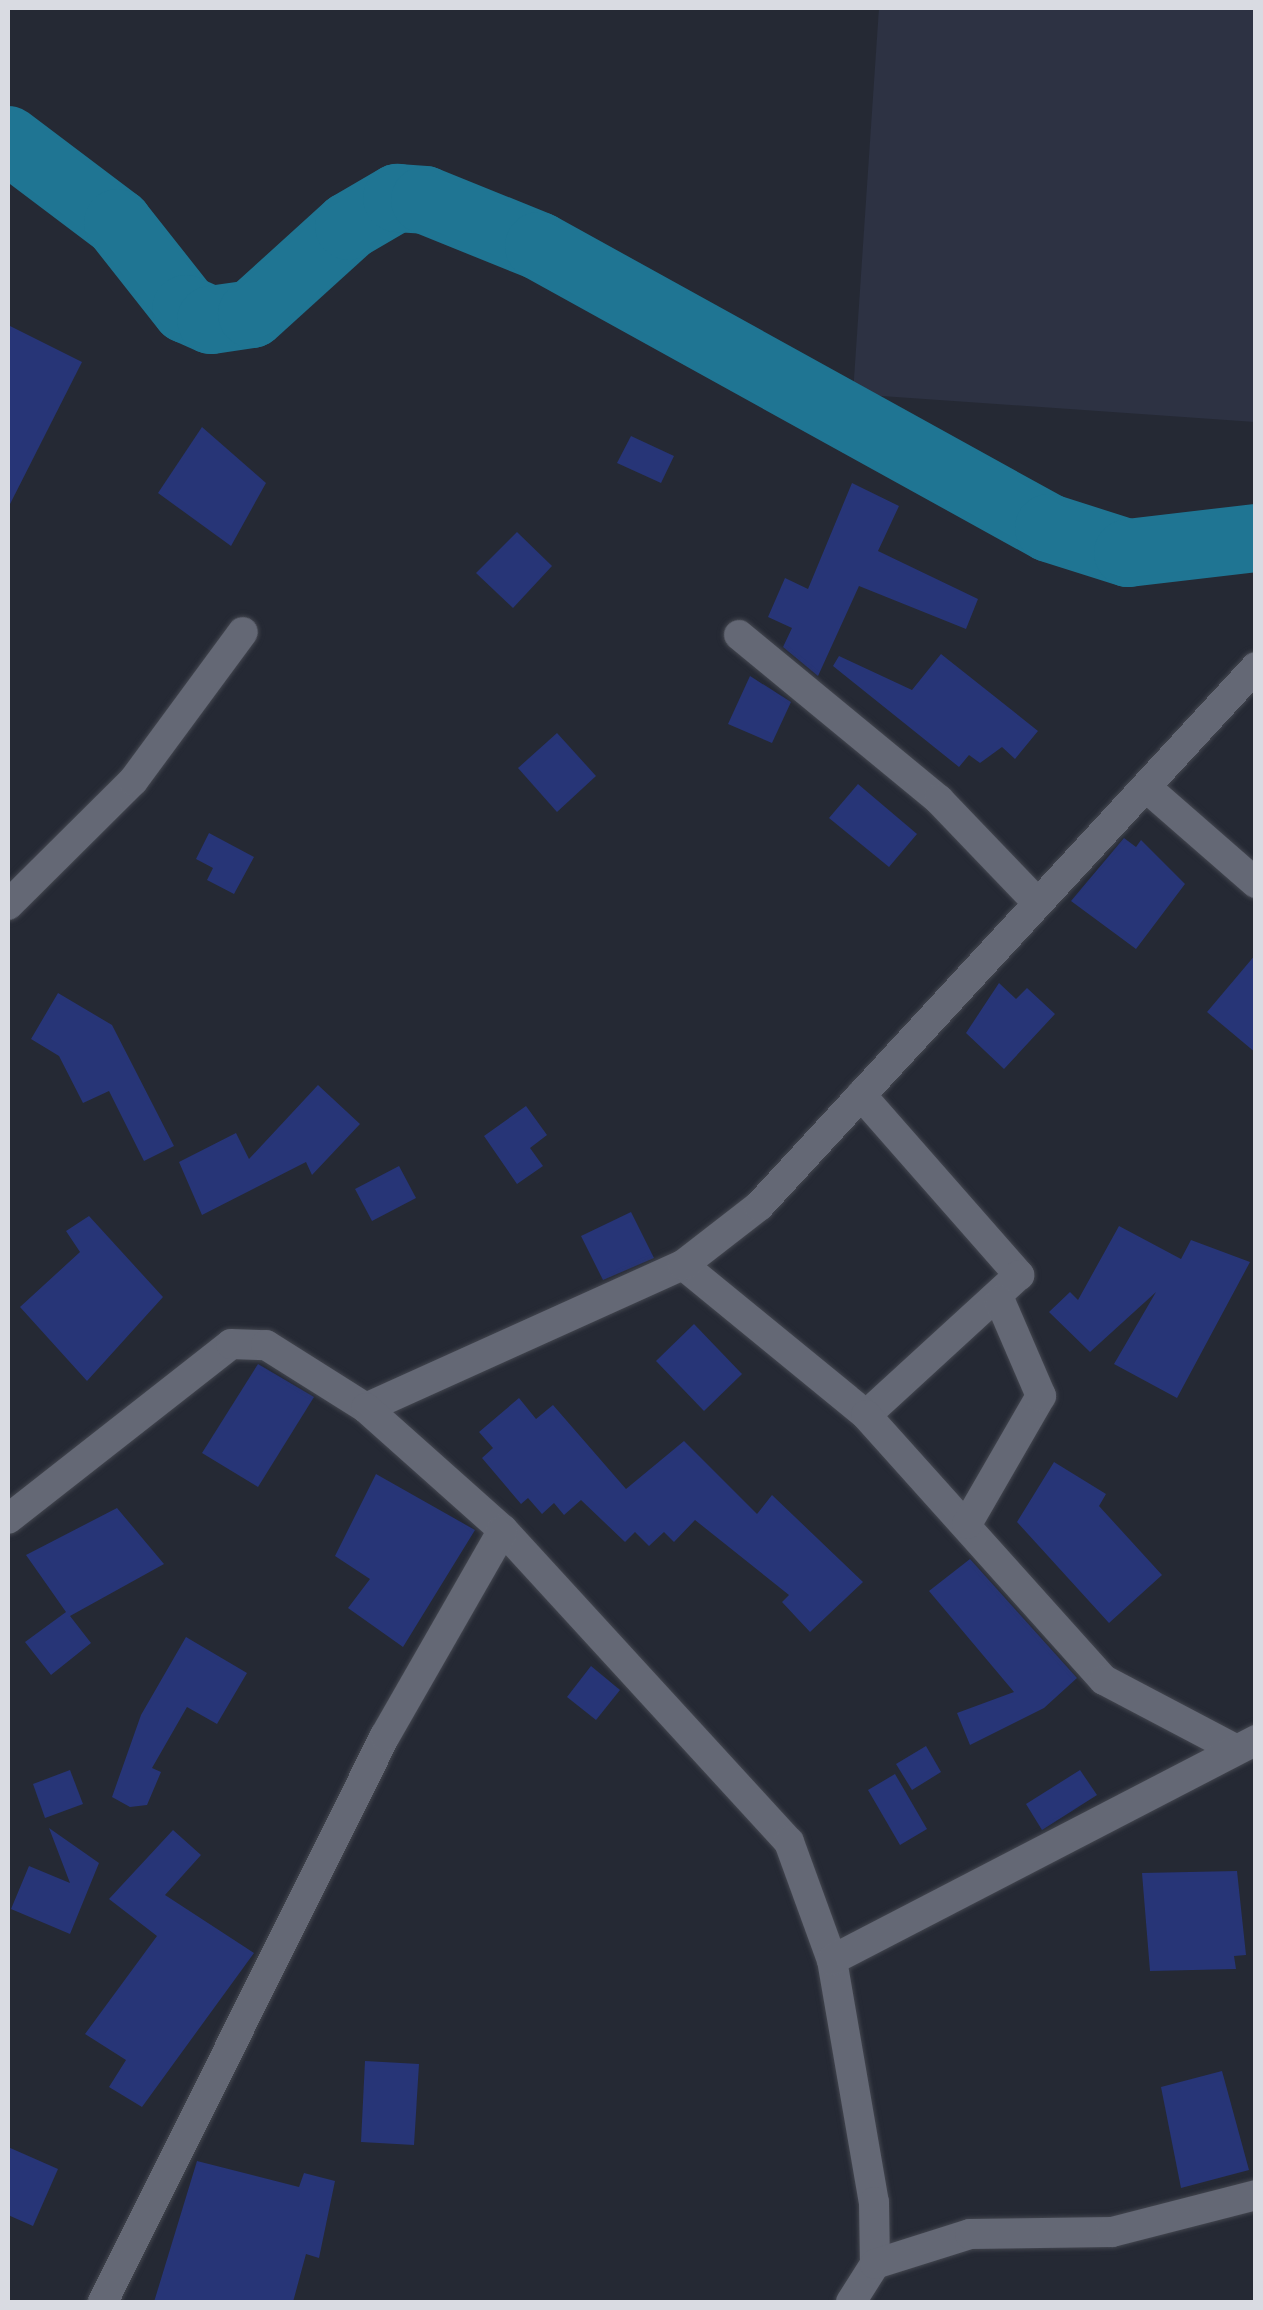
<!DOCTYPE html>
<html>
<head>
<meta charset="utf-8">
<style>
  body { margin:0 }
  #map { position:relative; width:1263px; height:2310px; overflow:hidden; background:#252934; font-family:"Nunito Sans",sans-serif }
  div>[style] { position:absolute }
  .built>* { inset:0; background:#2d3243 }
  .river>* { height:68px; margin:-34px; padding:0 34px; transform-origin:34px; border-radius:34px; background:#1f7593 }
  .building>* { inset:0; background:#273577 }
  .roads { filter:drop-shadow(0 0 2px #43464f) drop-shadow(0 0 2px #43464f) }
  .minor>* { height:30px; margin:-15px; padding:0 15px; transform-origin:15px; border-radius:15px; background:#646875 }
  span { translate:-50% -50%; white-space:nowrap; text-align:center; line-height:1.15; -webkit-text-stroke:9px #101217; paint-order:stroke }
  .frame { position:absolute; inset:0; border:10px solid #d9dbe2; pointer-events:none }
</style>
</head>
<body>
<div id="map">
  <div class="built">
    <i style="clip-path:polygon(879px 8px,1255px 8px,1255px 422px,853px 394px)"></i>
  </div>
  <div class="river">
    <i style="left:8px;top:140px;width:138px;rotate:37deg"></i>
    <i style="left:118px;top:223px;width:110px;rotate:51.7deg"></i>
    <i style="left:186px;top:309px;width:27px;rotate:24deg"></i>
    <i style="left:211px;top:320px;width:41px;rotate:-8.3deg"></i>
    <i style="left:252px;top:314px;width:131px;rotate:-42.2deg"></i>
    <i style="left:349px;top:226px;width:56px;rotate:-30.3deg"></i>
    <i style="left:397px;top:198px;width:28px;rotate:4deg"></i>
    <i style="left:425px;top:200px;width:123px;rotate:22deg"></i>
    <i style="left:539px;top:246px;width:583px;rotate:28.94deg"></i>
    <i style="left:1049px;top:528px;width:83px;rotate:17.6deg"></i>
    <i style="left:1128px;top:553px;width:129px;rotate:-6.7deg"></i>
  </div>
  <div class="building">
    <i style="clip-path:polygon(8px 325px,82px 362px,8px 508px)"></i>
    <i style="clip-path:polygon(202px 427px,266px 483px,231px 546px,158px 493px)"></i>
    <i style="clip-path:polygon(631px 436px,674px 456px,661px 483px,617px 463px)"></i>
    <i style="clip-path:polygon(852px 483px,899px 506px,878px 551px,978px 599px,966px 629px,859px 586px,818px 676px,783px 647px,792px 628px,768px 617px,785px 578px,808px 589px)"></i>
    <i style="clip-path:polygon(517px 532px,552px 566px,513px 608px,476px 573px)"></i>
    <i style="clip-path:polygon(941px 654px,1038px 731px,1015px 759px,1002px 747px,980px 763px,969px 755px,959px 767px,833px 666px,839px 656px,912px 690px)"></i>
    <i style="clip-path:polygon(750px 676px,791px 702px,772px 743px,728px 724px)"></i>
    <i style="clip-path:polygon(557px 733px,596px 776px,557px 812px,518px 768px)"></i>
    <i style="clip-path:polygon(858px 784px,917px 834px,889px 867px,829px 818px)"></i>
    <i style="clip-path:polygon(209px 833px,254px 857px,234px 894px,207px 880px,213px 868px,196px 859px)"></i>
    <i style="clip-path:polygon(1124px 838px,1136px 847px,1141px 840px,1185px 884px,1136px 949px,1071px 901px)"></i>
    <i style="clip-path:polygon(1256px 954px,1256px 1053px,1207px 1012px)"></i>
    <i style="clip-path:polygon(999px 983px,1016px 999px,1027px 988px,1055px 1014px,1004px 1069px,966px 1033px)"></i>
    <i style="clip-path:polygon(58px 993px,112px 1025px,174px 1146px,144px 1161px,109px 1091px,83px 1103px,59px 1056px,31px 1039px)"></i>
    <i style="clip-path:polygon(318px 1085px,360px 1124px,312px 1175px,306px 1162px,202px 1215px,179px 1162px,236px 1133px,249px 1159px)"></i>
    <i style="clip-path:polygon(526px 1106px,547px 1135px,530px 1148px,543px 1166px,517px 1184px,484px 1136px)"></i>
    <i style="clip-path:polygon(399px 1166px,416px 1198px,372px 1221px,355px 1189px)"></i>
    <i style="clip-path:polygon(631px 1212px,654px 1258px,603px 1280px,581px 1236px)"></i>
    <i style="clip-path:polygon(89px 1216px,163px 1297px,87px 1381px,20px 1307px,80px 1252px,66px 1231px)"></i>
    <i style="clip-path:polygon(1119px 1226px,1181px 1259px,1191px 1240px,1250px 1262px,1177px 1398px,1114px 1364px,1156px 1292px,1090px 1352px,1049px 1312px,1070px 1292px,1078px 1300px)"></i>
    <i style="clip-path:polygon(694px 1324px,742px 1374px,704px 1411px,656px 1361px)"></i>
    <i style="clip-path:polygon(258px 1364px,314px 1397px,258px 1487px,202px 1453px)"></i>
    <i style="clip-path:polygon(519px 1398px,536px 1419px,553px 1405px,626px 1489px,684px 1441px,757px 1514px,772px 1495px,863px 1582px,810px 1632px,782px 1602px,789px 1595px,695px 1520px,674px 1542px,664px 1532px,649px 1546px,635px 1532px,625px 1542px,581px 1500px,564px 1515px,554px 1503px,542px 1514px,528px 1498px,521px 1504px,482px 1458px,493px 1448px,479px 1432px)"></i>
    <i style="clip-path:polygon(1054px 1462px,1106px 1494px,1099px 1506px,1162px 1575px,1109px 1623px,1017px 1522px)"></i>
    <i style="clip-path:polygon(376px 1474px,475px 1530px,403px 1647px,348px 1608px,370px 1579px,335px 1556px)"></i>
    <i style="clip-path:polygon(117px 1508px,164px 1564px,70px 1616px,91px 1643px,51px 1675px,25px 1642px,66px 1612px,26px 1555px)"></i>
    <i style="clip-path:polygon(970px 1559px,1077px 1678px,1044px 1708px,970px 1745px,957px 1713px,1014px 1692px,929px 1591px)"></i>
    <i style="clip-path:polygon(186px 1637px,247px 1673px,217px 1724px,187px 1707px,152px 1768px,161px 1772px,147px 1805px,130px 1807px,112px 1797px,141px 1715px)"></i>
    <i style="clip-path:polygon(591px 1666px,620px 1690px,596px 1720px,567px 1697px)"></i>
    <i style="clip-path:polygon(926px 1746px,941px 1772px,912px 1790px,896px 1764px)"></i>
    <i style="clip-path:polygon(70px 1770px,83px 1804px,45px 1818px,33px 1784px)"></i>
    <i style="clip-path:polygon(1080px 1770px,1097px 1795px,1042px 1830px,1026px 1804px)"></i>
    <i style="clip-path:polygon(895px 1774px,927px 1829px,900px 1845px,868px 1790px)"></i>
    <i style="clip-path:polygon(49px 1828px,99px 1863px,70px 1934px,11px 1909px,29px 1866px,70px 1883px)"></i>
    <i style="clip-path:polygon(173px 1830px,201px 1855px,165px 1895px,254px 1953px,142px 2107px,109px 2087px,126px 2060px,85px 2034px,157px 1936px,109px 1899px)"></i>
    <i style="clip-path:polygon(1237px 1871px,1246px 1955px,1234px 1956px,1236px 1969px,1150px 1971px,1142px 1873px)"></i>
    <i style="clip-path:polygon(365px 2061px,419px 2064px,414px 2145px,361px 2142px)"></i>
    <i style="clip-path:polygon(1222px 2071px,1249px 2170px,1181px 2188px,1161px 2087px)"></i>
    <i style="clip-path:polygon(8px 2147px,58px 2169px,33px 2226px,8px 2215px)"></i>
    <i style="clip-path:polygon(197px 2161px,299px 2187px,304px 2173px,335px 2181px,319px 2258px,306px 2254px,293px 2302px,154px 2302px)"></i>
  </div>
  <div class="roads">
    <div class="minor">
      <i style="left:739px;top:635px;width:259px;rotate:39.5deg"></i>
      <i style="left:939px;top:800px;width:140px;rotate:46.2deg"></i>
      <i style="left:1147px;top:788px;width:145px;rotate:41.1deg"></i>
      <i style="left:8px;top:905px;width:176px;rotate:-44.8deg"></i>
      <i style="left:133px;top:781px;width:185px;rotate:-53.6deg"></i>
      <i style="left:861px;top:1095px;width:240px;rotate:48.7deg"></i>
      <i style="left:1019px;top:1275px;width:207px;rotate:137.5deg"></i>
      <i style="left:683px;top:1265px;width:237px;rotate:39.3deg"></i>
      <i style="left:866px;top:1415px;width:356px;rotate:48.1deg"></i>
      <i style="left:1104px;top:1680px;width:146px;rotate:27.8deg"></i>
      <i style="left:366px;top:1408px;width:348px;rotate:-24.3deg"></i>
      <i style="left:683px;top:1265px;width:96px;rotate:-37.8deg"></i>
      <i style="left:759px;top:1206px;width:733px;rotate:-47.32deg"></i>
      <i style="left:8px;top:1519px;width:283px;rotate:-38.1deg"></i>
      <i style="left:231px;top:1344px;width:35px;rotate:2deg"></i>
      <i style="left:266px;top:1345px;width:118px;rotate:32.2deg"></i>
      <i style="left:366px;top:1408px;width:183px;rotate:41.7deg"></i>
      <i style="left:503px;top:1530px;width:423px;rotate:47.5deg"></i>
      <i style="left:789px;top:1842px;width:126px;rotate:70deg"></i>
      <i style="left:832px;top:1960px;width:246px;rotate:80.2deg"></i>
      <i style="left:874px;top:2202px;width:62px;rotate:89.1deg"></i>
      <i style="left:967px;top:1524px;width:148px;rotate:-60deg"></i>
      <i style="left:1041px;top:1396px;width:103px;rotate:-113.3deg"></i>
      <i style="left:832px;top:1960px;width:478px;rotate:-27.4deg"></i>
      <i style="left:103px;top:2302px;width:632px;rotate:-63.52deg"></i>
      <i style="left:385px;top:1736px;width:237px;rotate:-60.2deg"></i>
      <i style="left:851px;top:2302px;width:45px;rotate:-57.7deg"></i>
      <i style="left:875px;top:2264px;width:100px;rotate:-17.5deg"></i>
      <i style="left:970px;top:2234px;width:142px;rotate:-0.8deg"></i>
      <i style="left:1112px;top:2232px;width:149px;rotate:-14.4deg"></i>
    </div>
  </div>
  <div class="frame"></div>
</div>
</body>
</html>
